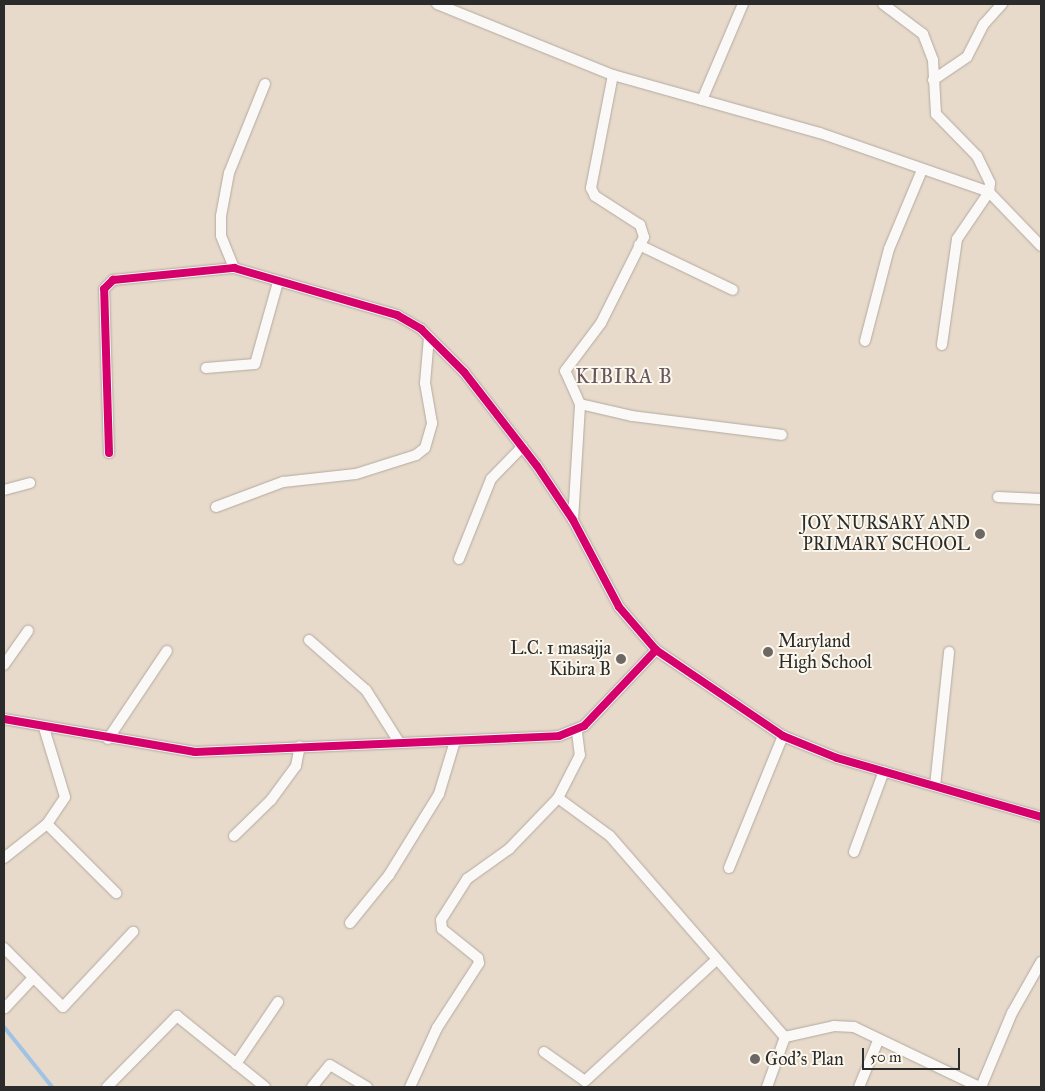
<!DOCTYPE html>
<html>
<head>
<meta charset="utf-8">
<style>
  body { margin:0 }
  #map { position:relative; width:1045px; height:1091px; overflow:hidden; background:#e7dacb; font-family:"IM FELL Great Primer",serif }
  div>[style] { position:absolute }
  .stream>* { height:4px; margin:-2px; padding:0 2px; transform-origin:2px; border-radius:2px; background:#a0c2e5 }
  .roads { filter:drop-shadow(0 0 1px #b2aaa0) drop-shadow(0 0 1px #b2aaa0) }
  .street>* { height:10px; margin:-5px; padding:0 5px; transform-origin:5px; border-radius:5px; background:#fbf9f7 }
  .cycleway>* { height:8px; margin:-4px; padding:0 4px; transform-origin:4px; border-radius:4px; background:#d6006c }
  .dots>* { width:14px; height:14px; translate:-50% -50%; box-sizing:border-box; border:2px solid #fbf7ec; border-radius:50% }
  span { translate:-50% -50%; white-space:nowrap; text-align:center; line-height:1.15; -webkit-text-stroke:4px #fbf7ec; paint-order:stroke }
  .poi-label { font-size:18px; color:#2b2b2b }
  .right { translate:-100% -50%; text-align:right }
  .left { translate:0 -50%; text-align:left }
  .quarter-label { font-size:20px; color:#67565e; letter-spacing:1px }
  .frame { position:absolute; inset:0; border:5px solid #2b2b2b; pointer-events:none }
  .scale { position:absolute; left:862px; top:1048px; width:98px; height:22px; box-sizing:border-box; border:2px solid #2b2b2b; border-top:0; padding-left:6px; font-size:15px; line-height:18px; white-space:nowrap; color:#2b2b2b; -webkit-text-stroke:4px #fbf7ec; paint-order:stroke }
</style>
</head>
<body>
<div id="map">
  <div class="stream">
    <i style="left:4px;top:1027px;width:77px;rotate:51.3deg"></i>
  </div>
  <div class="roads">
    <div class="street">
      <i style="left:437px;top:4px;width:190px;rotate:22deg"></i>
      <i style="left:613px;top:75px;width:215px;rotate:15.7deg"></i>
      <i style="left:820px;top:133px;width:179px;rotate:19.2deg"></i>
      <i style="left:989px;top:192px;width:75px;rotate:46.1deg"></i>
      <i style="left:883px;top:4px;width:50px;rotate:36.9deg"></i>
      <i style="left:923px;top:34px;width:28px;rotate:69deg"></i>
      <i style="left:933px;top:60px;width:54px;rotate:86.8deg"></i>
      <i style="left:936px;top:114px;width:59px;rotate:45.7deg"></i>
      <i style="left:977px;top:156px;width:30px;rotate:64deg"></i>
      <i style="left:990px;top:183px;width:9px;rotate:96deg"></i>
      <i style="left:989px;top:192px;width:57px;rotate:124.2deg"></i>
      <i style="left:957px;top:239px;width:107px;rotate:98.1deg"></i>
      <i style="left:933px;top:80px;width:41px;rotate:-34.1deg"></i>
      <i style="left:967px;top:57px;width:37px;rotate:-63deg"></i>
      <i style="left:984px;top:24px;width:27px;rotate:-48deg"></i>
      <i style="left:702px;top:100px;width:104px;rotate:-66.9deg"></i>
      <i style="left:639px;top:245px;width:104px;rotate:25.6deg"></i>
      <i style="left:234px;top:268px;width:35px;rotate:-112deg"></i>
      <i style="left:221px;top:235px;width:19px;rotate:-90deg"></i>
      <i style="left:221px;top:216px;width:44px;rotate:-79.5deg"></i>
      <i style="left:229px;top:173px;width:96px;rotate:-68deg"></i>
      <i style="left:865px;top:341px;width:95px;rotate:-75.4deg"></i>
      <i style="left:889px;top:249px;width:86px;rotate:-67.3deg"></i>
      <i style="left:206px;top:368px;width:49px;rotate:-4.7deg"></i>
      <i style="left:255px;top:364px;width:85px;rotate:-74.3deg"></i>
      <i style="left:580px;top:404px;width:36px;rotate:-114deg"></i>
      <i style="left:565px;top:371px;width:60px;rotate:-53.1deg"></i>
      <i style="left:601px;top:323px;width:96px;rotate:-63.4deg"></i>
      <i style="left:644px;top:237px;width:13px;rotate:-108deg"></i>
      <i style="left:640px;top:225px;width:54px;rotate:-147.2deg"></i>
      <i style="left:595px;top:196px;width:9px;rotate:-117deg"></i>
      <i style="left:591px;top:188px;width:115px;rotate:-79deg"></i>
      <i style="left:109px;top:453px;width:164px;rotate:-91.7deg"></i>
      <i style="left:104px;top:289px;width:13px;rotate:-45deg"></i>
      <i style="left:113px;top:280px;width:122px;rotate:-5.7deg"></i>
      <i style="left:234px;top:268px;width:170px;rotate:16.1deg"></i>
      <i style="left:397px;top:315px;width:28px;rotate:30deg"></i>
      <i style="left:421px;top:329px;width:61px;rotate:45deg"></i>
      <i style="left:464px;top:372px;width:119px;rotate:52.2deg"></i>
      <i style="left:537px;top:466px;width:65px;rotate:56.3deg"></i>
      <i style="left:573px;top:520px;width:98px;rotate:62.1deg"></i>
      <i style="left:619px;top:607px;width:57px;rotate:49.3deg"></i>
      <i style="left:656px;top:650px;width:153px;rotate:34.1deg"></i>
      <i style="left:783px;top:736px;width:58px;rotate:22.2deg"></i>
      <i style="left:837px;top:758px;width:212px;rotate:16.1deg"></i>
      <i style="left:4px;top:490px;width:27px;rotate:-15deg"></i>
      <i style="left:998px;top:497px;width:43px;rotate:2.7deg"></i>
      <i style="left:216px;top:507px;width:72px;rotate:-20.5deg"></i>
      <i style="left:283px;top:482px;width:73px;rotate:-6.3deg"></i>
      <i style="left:356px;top:474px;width:63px;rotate:-17.6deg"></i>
      <i style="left:416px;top:455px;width:11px;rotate:-38deg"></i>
      <i style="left:425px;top:448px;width:26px;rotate:-74deg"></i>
      <i style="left:432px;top:423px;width:41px;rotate:-99.9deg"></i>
      <i style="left:425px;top:383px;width:46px;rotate:-85deg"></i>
      <i style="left:573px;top:520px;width:116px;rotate:-86.5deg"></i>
      <i style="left:580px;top:404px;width:53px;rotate:13deg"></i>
      <i style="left:632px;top:416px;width:151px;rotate:7.2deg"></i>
      <i style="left:459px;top:559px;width:86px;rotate:-68.2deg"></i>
      <i style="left:491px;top:479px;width:45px;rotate:-45.9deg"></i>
      <i style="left:309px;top:640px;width:76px;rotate:41.3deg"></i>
      <i style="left:366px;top:690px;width:62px;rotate:57.6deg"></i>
      <i style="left:4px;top:665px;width:42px;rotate:-54.8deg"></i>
      <i style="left:4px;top:719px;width:194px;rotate:9.8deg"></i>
      <i style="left:195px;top:752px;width:364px;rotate:-2.5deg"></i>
      <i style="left:559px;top:736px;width:27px;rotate:-22deg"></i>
      <i style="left:584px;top:726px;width:105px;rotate:-46.5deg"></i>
      <i style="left:577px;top:732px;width:23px;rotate:83deg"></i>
      <i style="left:580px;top:755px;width:48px;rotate:117.1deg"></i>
      <i style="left:558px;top:798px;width:64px;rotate:36.2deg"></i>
      <i style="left:610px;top:836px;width:267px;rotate:49deg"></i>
      <i style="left:108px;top:739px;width:106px;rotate:-56.2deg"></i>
      <i style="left:935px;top:786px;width:135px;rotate:-84deg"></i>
      <i style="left:47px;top:824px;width:98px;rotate:45deg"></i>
      <i style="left:234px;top:836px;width:52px;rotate:-44.2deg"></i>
      <i style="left:271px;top:800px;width:42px;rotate:-53.7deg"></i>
      <i style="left:296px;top:766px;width:20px;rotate:-79deg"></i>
      <i style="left:854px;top:852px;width:86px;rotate:-69.7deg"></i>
      <i style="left:4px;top:858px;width:55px;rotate:-38.3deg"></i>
      <i style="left:47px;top:824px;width:32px;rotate:-56deg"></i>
      <i style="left:65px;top:797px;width:72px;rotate:-106.9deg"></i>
      <i style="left:729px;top:868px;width:143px;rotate:-67.8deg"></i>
      <i style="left:350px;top:923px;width:62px;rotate:-50.9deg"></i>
      <i style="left:389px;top:875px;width:95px;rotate:-58.3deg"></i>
      <i style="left:439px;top:794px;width:55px;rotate:-73.2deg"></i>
      <i style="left:4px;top:948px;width:83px;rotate:45deg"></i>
      <i style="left:63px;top:1007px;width:103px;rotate:-47deg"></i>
      <i style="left:5px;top:1008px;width:41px;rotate:-47deg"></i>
      <i style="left:544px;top:1052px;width:50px;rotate:35.3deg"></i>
      <i style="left:585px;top:1081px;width:177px;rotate:-42.7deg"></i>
      <i style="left:236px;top:1064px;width:75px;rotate:-55.9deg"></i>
      <i style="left:107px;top:1087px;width:100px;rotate:-45.4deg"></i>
      <i style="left:177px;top:1016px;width:113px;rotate:38.9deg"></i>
      <i style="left:312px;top:1087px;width:28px;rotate:-51deg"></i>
      <i style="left:330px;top:1065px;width:43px;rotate:30.7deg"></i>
      <i style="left:410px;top:1087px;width:65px;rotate:-65.4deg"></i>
      <i style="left:437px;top:1028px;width:77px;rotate:-57.1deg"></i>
      <i style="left:479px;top:963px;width:5px;rotate:-101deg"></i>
      <i style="left:478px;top:958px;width:46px;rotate:-141.1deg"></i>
      <i style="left:442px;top:929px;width:9px;rotate:-96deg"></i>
      <i style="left:441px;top:920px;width:49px;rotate:-57.6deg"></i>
      <i style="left:467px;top:879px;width:52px;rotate:-35.5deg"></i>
      <i style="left:509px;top:849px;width:71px;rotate:-46.1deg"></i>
      <i style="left:767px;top:1087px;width:53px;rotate:-70.2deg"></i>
      <i style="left:785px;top:1037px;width:50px;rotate:-12.7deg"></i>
      <i style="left:834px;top:1026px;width:20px;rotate:3deg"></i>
      <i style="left:854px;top:1027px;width:139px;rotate:25.6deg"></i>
      <i style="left:859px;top:1087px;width:50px;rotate:-67.6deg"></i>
      <i style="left:981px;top:1087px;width:80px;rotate:-67.3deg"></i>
      <i style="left:1012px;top:1013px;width:59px;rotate:-60.4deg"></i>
    </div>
  </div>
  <div class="cycleway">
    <i style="left:109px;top:453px;width:164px;rotate:-91.7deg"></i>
    <i style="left:104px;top:289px;width:13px;rotate:-45deg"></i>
    <i style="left:113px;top:280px;width:122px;rotate:-5.7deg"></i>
    <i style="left:234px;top:268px;width:170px;rotate:16.1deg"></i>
    <i style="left:397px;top:315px;width:28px;rotate:30deg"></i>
    <i style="left:421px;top:329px;width:61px;rotate:45deg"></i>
    <i style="left:464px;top:372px;width:119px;rotate:52.2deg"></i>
    <i style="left:537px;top:466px;width:65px;rotate:56.3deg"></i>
    <i style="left:573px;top:520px;width:98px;rotate:62.1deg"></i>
    <i style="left:619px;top:607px;width:57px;rotate:49.3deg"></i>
    <i style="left:656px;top:650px;width:153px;rotate:34.1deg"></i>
    <i style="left:783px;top:736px;width:58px;rotate:22.2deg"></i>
    <i style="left:837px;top:758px;width:212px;rotate:16.1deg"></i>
    <i style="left:4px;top:719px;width:194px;rotate:9.8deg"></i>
    <i style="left:195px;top:752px;width:364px;rotate:-2.5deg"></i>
    <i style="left:559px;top:736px;width:27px;rotate:-22deg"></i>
    <i style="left:584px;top:726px;width:105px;rotate:-46.5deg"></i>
  </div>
  <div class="dots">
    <i style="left:980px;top:534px;background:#6d6863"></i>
    <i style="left:768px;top:652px;background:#6d6863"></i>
    <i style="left:621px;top:659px;background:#6d6863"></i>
    <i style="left:755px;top:1059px;background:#6d6863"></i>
  </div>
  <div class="poi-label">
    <span class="right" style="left:970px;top:534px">JOY NURSARY AND<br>PRIMARY SCHOOL</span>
    <span class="left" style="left:778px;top:652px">Maryland<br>High School</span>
    <span class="right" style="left:611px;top:659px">L.C. 1 masajja<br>Kibira B</span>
    <span class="left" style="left:765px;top:1059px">God's Plan</span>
  </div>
  <div class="quarter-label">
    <span style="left:624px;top:376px">KIBIRA B</span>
  </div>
  <div class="frame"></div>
  <div class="scale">50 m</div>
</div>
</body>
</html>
